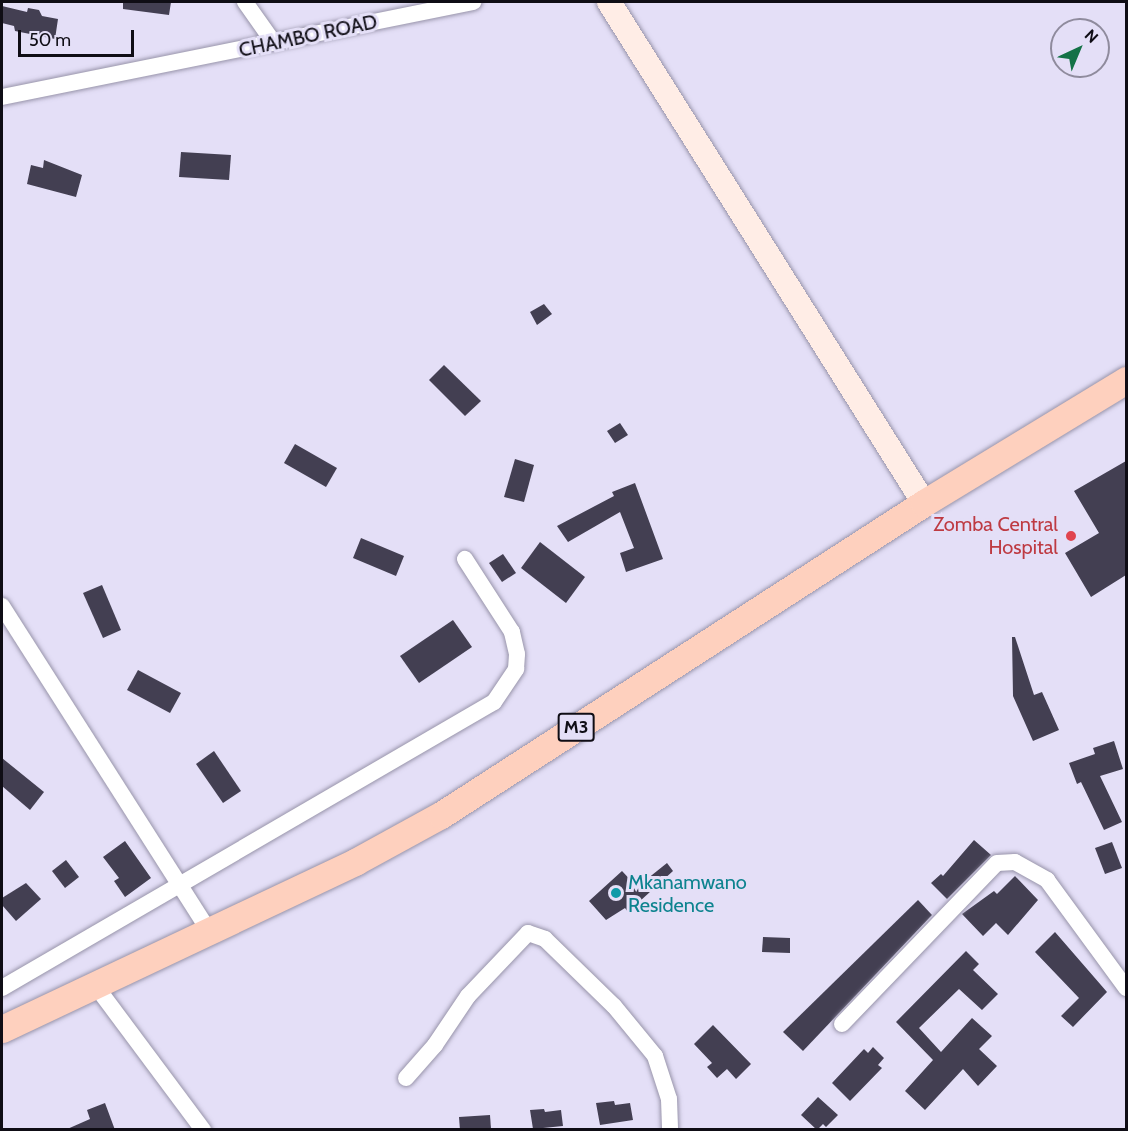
<!DOCTYPE html>
<html>
<head>
<meta charset="utf-8">
<style>
  body { margin:0 }
  #map { position:relative; width:1128px; height:1131px; overflow:hidden; background:#e4dff7; font-family:Cabin,sans-serif }
  div>[style] { position:absolute }
  .building>* { inset:0; background:#433f52 }
  .roads { filter:drop-shadow(0 0 2px #9894aa) drop-shadow(0 0 2px #9894aa) }
  .minor>* { height:16px; margin:-8px; padding:0 8px; transform-origin:8px; border-radius:8px; background:#fff }
  .secondary>* { height:24px; margin:-12px; padding:0 12px; transform-origin:12px; border-radius:12px; background:#ffede6 }
  .trunk>* { height:27px; margin:-13.5px; padding:0 13.5px; transform-origin:13.5px; border-radius:13.5px; background:#fed0be }
  .dots>* { width:16px; height:16px; translate:-50% -50%; box-sizing:border-box; border:3px solid #e4dff7; border-radius:50% }
  span { translate:-50% -50%; white-space:nowrap; text-align:center; line-height:1.15; -webkit-text-stroke:6px #e4dff7; paint-order:stroke }
  .shield-label span { padding:2px 4px; background:#e4dff7; border:2px solid; border-radius:4px; -webkit-text-stroke-width:0 }
  .shield-label { font-size:18px; color:#0f0d15; font-weight:700 }
  .street-label { font-size:20px; color:#0f0d15 }
  .health-label { font-size:20px; color:#be3a42 }
  .right { translate:-100% -50%; text-align:right }
  .culture-label { font-size:20px; color:#0d838f }
  .left { translate:0 -50%; text-align:left }
  .frame { position:absolute; inset:0; border:3px solid #0f0d15; pointer-events:none }
  .north { position:absolute; left:1050px; top:18px; width:60px; height:60px; box-sizing:border-box; background:#e4dff7; border:2px solid #8f8b9d; border-radius:50%; rotate:44deg; font-size:16px; font-weight:700; line-height:24px; text-align:center; color:#0f0d15 }
  .north::after { content:''; display:block; margin:auto; width:21px; height:27px; background:#147247; clip-path:polygon(50% 0,100% 100%,50% 72%,0 100%) }
  .scale { position:absolute; left:18px; top:30px; width:116px; height:27px; box-sizing:border-box; border:3px solid #0f0d15; border-top:0; padding-left:8px; font-size:18px; line-height:21px; white-space:nowrap; color:#0f0d15; -webkit-text-stroke:4px #e4dff7; paint-order:stroke }
</style>
</head>
<body>
<div id="map">
  <div class="building">
    <i style="clip-path:polygon(123px 2px,171px 2px,169px 15px,123px 9px)"></i>
    <i style="clip-path:polygon(2px 6px,27px 12px,28px 8px,39px 10px,42px 16px,58px 19px,55px 39px,15px 31px,14px 26px,2px 23px)"></i>
    <i style="clip-path:polygon(181px 152px,231px 155px,229px 180px,179px 177px)"></i>
    <i style="clip-path:polygon(44px 160px,82px 175px,76px 197px,27px 184px,31px 165px,43px 168px)"></i>
    <i style="clip-path:polygon(544px 304px,552px 314px,537px 325px,530px 312px)"></i>
    <i style="clip-path:polygon(444px 365px,481px 401px,465px 416px,429px 380px)"></i>
    <i style="clip-path:polygon(620px 423px,628px 435px,615px 443px,607px 431px)"></i>
    <i style="clip-path:polygon(295px 444px,337px 468px,326px 487px,284px 463px)"></i>
    <i style="clip-path:polygon(515px 459px,534px 465px,524px 502px,504px 497px)"></i>
    <i style="clip-path:polygon(1126px 461px,1126px 575px,1091px 597px,1065px 553px,1099px 533px,1074px 491px)"></i>
    <i style="clip-path:polygon(635px 483px,663px 559px,626px 572px,620px 553px,634px 548px,620px 512px,568px 542px,557px 526px,614px 496px,612px 492px)"></i>
    <i style="clip-path:polygon(361px 538px,404px 556px,396px 576px,353px 558px)"></i>
    <i style="clip-path:polygon(540px 542px,585px 577px,566px 603px,521px 568px)"></i>
    <i style="clip-path:polygon(503px 554px,516px 573px,502px 582px,489px 563px)"></i>
    <i style="clip-path:polygon(102px 585px,121px 630px,103px 638px,83px 593px)"></i>
    <i style="clip-path:polygon(453px 620px,472px 647px,419px 683px,400px 656px)"></i>
    <i style="clip-path:polygon(1012px 637px,1015px 637px,1034px 695px,1042px 692px,1059px 730px,1033px 741px,1013px 696px)"></i>
    <i style="clip-path:polygon(138px 670px,181px 693px,170px 713px,127px 690px)"></i>
    <i style="clip-path:polygon(1114px 741px,1123px 769px,1100px 776px,1122px 822px,1104px 830px,1081px 782px,1077px 784px,1069px 763px,1095px 754px,1093px 748px)"></i>
    <i style="clip-path:polygon(214px 751px,241px 791px,223px 803px,196px 764px)"></i>
    <i style="clip-path:polygon(2px 758px,44px 792px,30px 810px,2px 786px)"></i>
    <i style="clip-path:polygon(974px 840px,991px 855px,947px 899px,931px 883px,941px 874px,943px 876px)"></i>
    <i style="clip-path:polygon(125px 841px,151px 878px,125px 897px,114px 881px,119px 878px,103px 857px)"></i>
    <i style="clip-path:polygon(1112px 842px,1122px 868px,1105px 874px,1095px 848px)"></i>
    <i style="clip-path:polygon(66px 860px,79px 877px,65px 888px,52px 871px)"></i>
    <i style="clip-path:polygon(667px 863px,673px 871px,628px 912px,625px 908px,606px 920px,589px 901px,622px 871px,637px 887px)"></i>
    <i style="clip-path:polygon(1015px 876px,1038px 900px,1008px 935px,996px 923px,983px 936px,962px 914px,994px 891px,997px 894px)"></i>
    <i style="clip-path:polygon(26px 883px,41px 899px,16px 921px,2px 905px,2px 898px)"></i>
    <i style="clip-path:polygon(918px 900px,932px 915px,803px 1051px,783px 1032px)"></i>
    <i style="clip-path:polygon(1055px 932px,1107px 992px,1073px 1027px,1061px 1016px,1079px 998px,1035px 952px)"></i>
    <i style="clip-path:polygon(763px 937px,790px 938px,790px 953px,762px 952px)"></i>
    <i style="clip-path:polygon(966px 951px,979px 964px,973px 970px,998px 994px,982px 1010px,959px 989px,919px 1028px,941px 1052px,972px 1018px,992px 1036px,979px 1049px,997px 1066px,978px 1086px,963px 1069px,925px 1110px,905px 1091px,933px 1060px,896px 1022px)"></i>
    <i style="clip-path:polygon(713px 1025px,751px 1064px,736px 1079px,727px 1069px,717px 1078px,707px 1067px,712px 1063px,694px 1044px)"></i>
    <i style="clip-path:polygon(873px 1047px,884px 1058px,878px 1065px,882px 1068px,850px 1101px,832px 1083px,864px 1049px,868px 1053px)"></i>
    <i style="clip-path:polygon(818px 1097px,838px 1115px,826px 1127px,823px 1124px,817px 1130px,801px 1115px)"></i>
    <i style="clip-path:polygon(614px 1101px,615px 1105px,630px 1103px,633px 1120px,600px 1125px,596px 1103px)"></i>
    <i style="clip-path:polygon(105px 1103px,115px 1130px,65px 1130px,90px 1119px,87px 1110px)"></i>
    <i style="clip-path:polygon(544px 1109px,545px 1112px,561px 1110px,563px 1126px,533px 1129px,530px 1110px)"></i>
    <i style="clip-path:polygon(490px 1115px,491px 1129px,460px 1130px,459px 1117px)"></i>
  </div>
  <div class="roads">
    <div class="minor">
      <i style="left:245px;top:2px;width:50px;rotate:54.7deg"></i>
      <i style="left:2px;top:97px;width:481px;rotate:-11.4deg"></i>
      <i style="left:2px;top:606px;width:385px;rotate:57.5deg"></i>
      <i style="left:95px;top:985px;width:181px;rotate:53.3deg"></i>
      <i style="left:2px;top:988px;width:569px;rotate:-30.17deg"></i>
      <i style="left:494px;top:702px;width:40px;rotate:-56deg"></i>
      <i style="left:516px;top:669px;width:15px;rotate:-86deg"></i>
      <i style="left:517px;top:654px;width:23px;rotate:-103deg"></i>
      <i style="left:512px;top:632px;width:87px;rotate:-122.8deg"></i>
      <i style="left:842px;top:1024px;width:223px;rotate:-46.1deg"></i>
      <i style="left:997px;top:863px;width:18px;rotate:-3deg"></i>
      <i style="left:1015px;top:862px;width:37px;rotate:29deg"></i>
      <i style="left:1047px;top:880px;width:134px;rotate:53.8deg"></i>
      <i style="left:406px;top:1078px;width:44px;rotate:-48.7deg"></i>
      <i style="left:435px;top:1045px;width:59px;rotate:-56deg"></i>
      <i style="left:468px;top:996px;width:87px;rotate:-46.4deg"></i>
      <i style="left:528px;top:933px;width:18px;rotate:19deg"></i>
      <i style="left:545px;top:939px;width:96px;rotate:44.2deg"></i>
      <i style="left:614px;top:1006px;width:65px;rotate:50.6deg"></i>
      <i style="left:655px;top:1056px;width:45px;rotate:72deg"></i>
      <i style="left:669px;top:1099px;width:31px;rotate:88deg"></i>
    </div>
    <div class="secondary">
      <i style="left:609px;top:2px;width:592px;rotate:57.84deg"></i>
    </div>
    <div class="trunk">
      <i style="left:2px;top:1029px;width:391px;rotate:-25.3deg"></i>
      <i style="left:355px;top:862px;width:98px;rotate:-28.7deg"></i>
      <i style="left:441px;top:815px;width:575px;rotate:-32.86deg"></i>
      <i style="left:924px;top:503px;width:237px;rotate:-31.3deg"></i>
    </div>
  </div>
  <div class="dots">
    <i style="left:1071px;top:536px;background:#e0444e"></i>
    <i style="left:616px;top:893px;background:#0f9aa8"></i>
  </div>
  <div class="shield-label">
    <span style="left:576px;top:727px">M3</span>
  </div>
  <div class="street-label">
    <span style="left:308px;top:36px;rotate:-12deg">CHAMBO ROAD</span>
  </div>
  <div class="health-label">
    <span class="right" style="left:1058px;top:536px">Zomba Central<br>Hospital</span>
  </div>
  <div class="culture-label">
    <span class="left" style="left:628px;top:894px">Mkanamwano<br>Residence</span>
  </div>
  <div class="frame"></div>
  <div class="north">N</div>
  <div class="scale">50 m</div>
</div>
</body>
</html>
